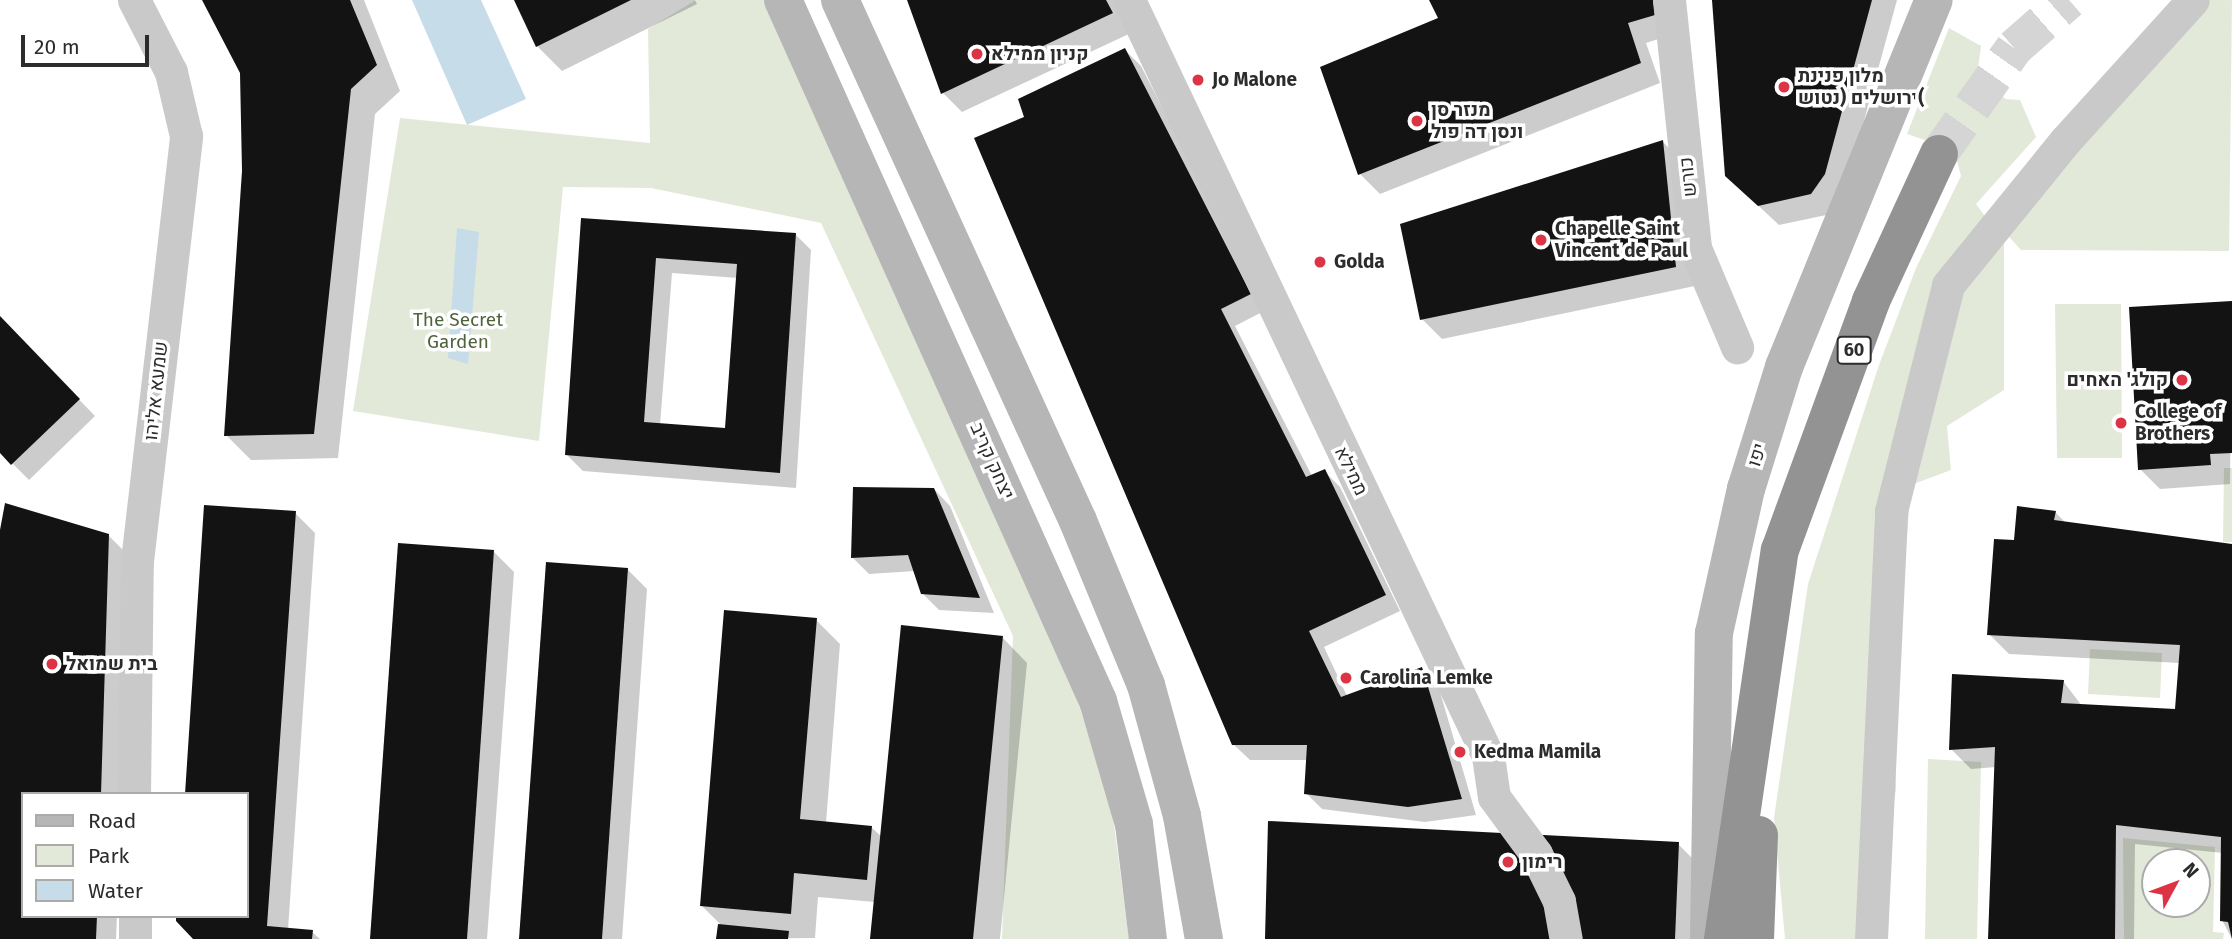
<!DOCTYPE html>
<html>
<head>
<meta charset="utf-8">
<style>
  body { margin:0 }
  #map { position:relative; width:2232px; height:939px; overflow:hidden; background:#fff; font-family:"Fira Sans",Heebo,sans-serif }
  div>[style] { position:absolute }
  .green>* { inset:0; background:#e2e9d9 }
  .water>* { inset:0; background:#c6dce8 }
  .shadow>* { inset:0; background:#0003 }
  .building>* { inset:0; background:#131313 }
  .highway-tunnel>* { height:38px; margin-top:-19px; transform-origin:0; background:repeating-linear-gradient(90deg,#d5d5d5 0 38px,transparent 0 57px) }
  .street>* { height:33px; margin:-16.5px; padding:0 16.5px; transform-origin:16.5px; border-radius:16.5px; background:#c9c9c9 }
  .secondary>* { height:38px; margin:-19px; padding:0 19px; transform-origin:19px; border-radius:19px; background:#b6b6b6 }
  .highway>* { height:38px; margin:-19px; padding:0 19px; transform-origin:19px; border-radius:19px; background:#939393 }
  .dots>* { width:19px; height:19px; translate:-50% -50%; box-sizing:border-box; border:4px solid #fff; border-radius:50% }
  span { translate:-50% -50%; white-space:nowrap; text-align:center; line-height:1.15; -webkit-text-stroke:7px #fff; paint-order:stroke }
  .shield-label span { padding:2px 5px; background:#fff; border:2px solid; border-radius:5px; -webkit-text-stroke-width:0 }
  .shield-label { font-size:18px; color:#2c2c2c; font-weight:700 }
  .poi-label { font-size:19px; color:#2c2c2c; font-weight:700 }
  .left { translate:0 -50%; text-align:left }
  .right { translate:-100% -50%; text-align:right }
  .street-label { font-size:19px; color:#2c2c2c }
  .park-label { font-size:19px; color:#50643c }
  .legend { position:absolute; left:21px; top:792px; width:228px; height:126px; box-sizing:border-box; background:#fff; border:2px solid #ababab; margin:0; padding:9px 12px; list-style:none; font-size:21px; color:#2c2c2c }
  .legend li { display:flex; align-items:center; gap:14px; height:35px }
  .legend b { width:35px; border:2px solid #ababab }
  .north { position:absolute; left:2141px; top:848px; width:70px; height:70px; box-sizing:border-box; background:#fff; border:2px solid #ababab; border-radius:50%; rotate:49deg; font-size:19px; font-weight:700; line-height:28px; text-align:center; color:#2c2c2c }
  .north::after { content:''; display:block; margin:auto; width:24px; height:32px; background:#dc3445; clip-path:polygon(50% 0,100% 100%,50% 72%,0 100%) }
  .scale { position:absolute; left:21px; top:35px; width:128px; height:32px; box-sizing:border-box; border:4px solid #2c2c2c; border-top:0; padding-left:9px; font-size:21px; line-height:24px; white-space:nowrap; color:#2c2c2c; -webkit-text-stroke:5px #fff; paint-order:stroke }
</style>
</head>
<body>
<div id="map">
  <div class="green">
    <i style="clip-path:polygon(696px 0,770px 0,1069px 674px,1112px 809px,1129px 939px,1002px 939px,1013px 636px,821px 223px,651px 188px,563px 187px,539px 441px,353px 411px,400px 118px,650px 143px,648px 29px)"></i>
    <i style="clip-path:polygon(2207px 0,2232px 0,2229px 251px,2021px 250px,2003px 230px)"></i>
    <i style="clip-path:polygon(1949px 28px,1981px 46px,1977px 77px,2006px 99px,2020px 100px,2036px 137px,1976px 204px,2004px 242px,2004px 390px,1947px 426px,1951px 470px,1911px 485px,1894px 703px,1896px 790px,1869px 939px,1785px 939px,1774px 818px,1808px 584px,1879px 365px,1916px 268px,1961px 176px,1954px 150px,1907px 134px)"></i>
    <i style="clip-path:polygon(2055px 304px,2121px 304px,2122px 458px,2057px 458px)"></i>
    <i style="clip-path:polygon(2224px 468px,2232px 468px,2232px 542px,2223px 542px)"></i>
    <i style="clip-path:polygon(2090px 649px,2162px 653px,2160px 698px,2088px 694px)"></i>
    <i style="clip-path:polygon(1928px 759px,1981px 762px,1977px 939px,1925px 939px)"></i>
    <i style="clip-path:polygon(evenodd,2123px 838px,2215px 847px,2213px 932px,2224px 933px,2223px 939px,2124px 939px,2123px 838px,2155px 862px,2197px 862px,2197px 904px,2155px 904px,2155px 862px)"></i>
  </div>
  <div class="water">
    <i style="clip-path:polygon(412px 0,481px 0,526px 99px,467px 125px)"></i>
    <i style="clip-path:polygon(457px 228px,479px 232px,468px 364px,448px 358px)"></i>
  </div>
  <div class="shadow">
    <i style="clip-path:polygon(204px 0,364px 0,400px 91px,375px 114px,338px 458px,251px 460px,226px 435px,244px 171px,242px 72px)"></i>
    <i style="clip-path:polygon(516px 0,695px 0,697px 4px,562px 71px,537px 46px)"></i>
    <i style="clip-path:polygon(909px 0,1115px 0,1131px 33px,962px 112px,943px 93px)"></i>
    <i style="clip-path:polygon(1431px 0,1670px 0,1674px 34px,1646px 43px,1660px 83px,1380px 194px,1360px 174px,1322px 68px,1440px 19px)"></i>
    <i style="clip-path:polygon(1713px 0,1897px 0,1844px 194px,1831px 214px,1779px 225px,1748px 196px)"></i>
    <i style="clip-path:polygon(1125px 50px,1141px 66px,1266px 310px,1235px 326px,1312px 476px,1324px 471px,1340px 487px,1400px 611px,1324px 647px,1347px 696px,1422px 669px,1438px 685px,1476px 815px,1425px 822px,1322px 809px,1306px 793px,1308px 760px,1250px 760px,1233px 744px,1026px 118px)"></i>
    <i style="clip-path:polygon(1663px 142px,1683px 162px,1695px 286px,1442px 339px,1422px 319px)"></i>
    <i style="clip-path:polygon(evenodd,582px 220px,795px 234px,811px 250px,796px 488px,583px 471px,567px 455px,582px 220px,672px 273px,738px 278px,727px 430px,660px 425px,672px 273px)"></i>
    <i style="clip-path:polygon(2232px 303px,2230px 484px,2160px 489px,2140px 469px)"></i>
    <i style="clip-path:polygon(0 318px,95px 416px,29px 480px,0 451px)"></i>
    <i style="clip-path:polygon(934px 489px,950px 506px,994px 613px,939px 610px,922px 593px,915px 571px,869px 574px,853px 558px)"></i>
    <i style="clip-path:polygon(2055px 512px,2066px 523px,2232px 546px,2232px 939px,2222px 920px,2223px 853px,2135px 844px,2134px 939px,1990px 939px,1996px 767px,1971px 769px,1951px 749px,2063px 681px,2082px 706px,2177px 710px,2180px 663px,2009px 654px,1989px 634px,2015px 542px)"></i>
    <i style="clip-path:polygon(295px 513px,315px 533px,288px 930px,312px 932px,320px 939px,195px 939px,247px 916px,247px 794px)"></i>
    <i style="clip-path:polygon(0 532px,108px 535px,128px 555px,121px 794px,23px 794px,23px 916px,117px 916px,116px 939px,0 939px)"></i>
    <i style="clip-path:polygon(494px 552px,514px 572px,487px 939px,372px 939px)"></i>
    <i style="clip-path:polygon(627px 569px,647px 589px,622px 939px,521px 939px)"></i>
    <i style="clip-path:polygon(816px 620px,840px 644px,826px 823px,871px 827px,882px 837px,1003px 638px,1027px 663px,1000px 939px,872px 939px,875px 902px,818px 897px,815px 938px,718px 939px,720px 924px,702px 906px)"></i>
    <i style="clip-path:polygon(1678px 844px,1698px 864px,1695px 939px,1267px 939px)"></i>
  </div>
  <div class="building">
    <i style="clip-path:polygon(202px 0,350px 0,377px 65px,351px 89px,314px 434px,224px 436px,242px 171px,240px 73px)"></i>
    <i style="clip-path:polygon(514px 0,631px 0,536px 47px)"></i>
    <i style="clip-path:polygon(907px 0,1106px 0,1113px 13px,941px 94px)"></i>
    <i style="clip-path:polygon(1429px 0,1653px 0,1655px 15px,1628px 23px,1641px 63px,1358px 175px,1320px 67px,1438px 18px)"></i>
    <i style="clip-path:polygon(1712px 0,1872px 0,1825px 174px,1811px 194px,1758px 206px,1725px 176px)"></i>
    <i style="clip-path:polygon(1125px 48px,1251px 294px,1221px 309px,1306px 477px,1325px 469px,1386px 595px,1309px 631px,1341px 697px,1422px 667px,1462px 799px,1408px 807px,1304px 794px,1307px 745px,1232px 745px,974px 138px,1024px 117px,1018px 99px)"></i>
    <i style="clip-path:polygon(1663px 140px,1676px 267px,1420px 320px,1400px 224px)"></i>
    <i style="clip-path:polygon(evenodd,581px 218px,796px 233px,780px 473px,565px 455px,581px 218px,656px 258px,737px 264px,725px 428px,644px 422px,656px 258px)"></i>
    <i style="clip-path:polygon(2232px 301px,2232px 453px,2210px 454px,2211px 465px,2138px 470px,2129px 307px)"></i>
    <i style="clip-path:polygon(0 316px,80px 399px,11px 465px,0 453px)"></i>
    <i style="clip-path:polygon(853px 487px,934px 488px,980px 598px,921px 594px,908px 555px,851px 558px)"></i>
    <i style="clip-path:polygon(5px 503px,109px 534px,101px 794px,23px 794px,23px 916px,97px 916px,96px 939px,0 939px,0 530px)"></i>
    <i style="clip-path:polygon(204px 505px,296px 511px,267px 926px,313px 930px,312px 939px,193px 939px,176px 921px,176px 916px,247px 916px,247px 794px,185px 794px)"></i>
    <i style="clip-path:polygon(2017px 506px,2056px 511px,2054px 520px,2232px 544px,2232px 939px,2228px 922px,2220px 921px,2221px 837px,2116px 825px,2115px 939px,1988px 939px,1995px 747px,1949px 750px,1952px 674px,2064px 680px,2061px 703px,2175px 709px,2180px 645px,1987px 635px,1994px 539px,2014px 540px)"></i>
    <i style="clip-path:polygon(398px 543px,494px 550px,467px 939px,370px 939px)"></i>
    <i style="clip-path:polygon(546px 562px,628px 568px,602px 939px,519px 939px)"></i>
    <i style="clip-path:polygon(724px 610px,817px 618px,800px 819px,872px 826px,867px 880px,794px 873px,791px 914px,700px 906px)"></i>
    <i style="clip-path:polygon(901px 625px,1003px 636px,973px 939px,870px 939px)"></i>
    <i style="clip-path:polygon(1268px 821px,1679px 842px,1675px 939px,1265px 939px)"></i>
    <i style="clip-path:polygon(718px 924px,789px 931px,788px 939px,716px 939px)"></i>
  </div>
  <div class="highway-tunnel">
    <i style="left:1939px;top:154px;width:130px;rotate:-54.7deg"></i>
    <i style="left:2014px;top:48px;width:73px;rotate:-41.1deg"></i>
  </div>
  <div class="street">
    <i style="left:1129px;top:0;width:837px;rotate:64.6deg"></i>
    <i style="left:1488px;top:756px;width:41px;rotate:81.7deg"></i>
    <i style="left:1494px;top:797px;width:71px;rotate:53.6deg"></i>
    <i style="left:1536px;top:854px;width:52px;rotate:63.9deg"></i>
    <i style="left:1559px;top:901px;width:39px;rotate:80deg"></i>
    <i style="left:1669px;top:0;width:249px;rotate:84deg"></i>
    <i style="left:1695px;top:248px;width:108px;rotate:67deg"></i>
    <i style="left:134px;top:794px;width:233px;rotate:-89.3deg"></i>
    <i style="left:137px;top:561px;width:428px;rotate:-83.4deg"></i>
    <i style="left:186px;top:136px;width:66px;rotate:-103.2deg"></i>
    <i style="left:171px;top:72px;width:81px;rotate:-117.2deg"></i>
    <i style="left:135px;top:916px;width:23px;rotate:90deg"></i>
    <i style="left:1871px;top:939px;width:428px;rotate:-87.3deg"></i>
    <i style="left:1891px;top:511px;width:233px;rotate:-75.8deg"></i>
    <i style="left:1948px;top:285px;width:186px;rotate:-50.9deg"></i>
    <i style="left:2065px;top:141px;width:190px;rotate:-47.8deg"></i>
  </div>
  <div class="secondary">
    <i style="left:783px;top:0;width:769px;rotate:65.8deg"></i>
    <i style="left:1098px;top:701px;width:128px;rotate:73.7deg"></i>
    <i style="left:1134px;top:824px;width:116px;rotate:83.1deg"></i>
    <i style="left:840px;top:0;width:573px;rotate:65.45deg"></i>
    <i style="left:1078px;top:521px;width:178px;rotate:67.5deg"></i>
    <i style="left:1146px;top:685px;width:136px;rotate:74.6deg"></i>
    <i style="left:1182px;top:816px;width:125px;rotate:79.9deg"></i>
    <i style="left:1709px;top:939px;width:306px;rotate:-89.1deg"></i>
    <i style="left:1714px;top:633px;width:148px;rotate:-77.5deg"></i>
    <i style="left:1746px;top:489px;width:128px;rotate:-72.7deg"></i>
    <i style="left:1784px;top:367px;width:396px;rotate:-67.8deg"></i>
  </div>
  <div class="highway">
    <i style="left:1723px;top:939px;width:393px;rotate:-81.7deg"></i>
    <i style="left:1780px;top:550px;width:265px;rotate:-69.9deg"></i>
    <i style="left:1871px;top:301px;width:162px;rotate:-65.2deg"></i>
    <i style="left:1755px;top:939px;width:104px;rotate:-87.8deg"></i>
  </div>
  <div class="dots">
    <i style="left:977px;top:54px;background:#dc3445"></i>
    <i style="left:1198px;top:80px;background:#dc3445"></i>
    <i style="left:1784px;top:87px;background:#dc3445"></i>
    <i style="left:1417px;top:121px;background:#dc3445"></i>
    <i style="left:1541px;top:240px;background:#dc3445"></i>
    <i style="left:1320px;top:262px;background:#dc3445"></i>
    <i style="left:2182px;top:380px;background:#dc3445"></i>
    <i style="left:2121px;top:423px;background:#dc3445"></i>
    <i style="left:52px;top:664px;background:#dc3445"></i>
    <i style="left:1346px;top:678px;background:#dc3445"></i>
    <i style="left:1460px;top:752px;background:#dc3445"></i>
    <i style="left:1508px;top:862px;background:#dc3445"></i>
  </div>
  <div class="shield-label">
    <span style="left:1854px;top:350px">60</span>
  </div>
  <div class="poi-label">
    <span class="left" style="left:991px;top:54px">קניון ממילא</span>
    <span class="left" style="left:1798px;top:87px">מלון פנינת<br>ירושלים (נטוש(</span>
    <span class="left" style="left:1212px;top:80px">Jo Malone</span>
    <span class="left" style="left:1431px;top:121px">מנזר סן<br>ונסן דה פול</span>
    <span class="left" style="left:1555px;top:240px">Chapelle Saint<br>Vincent de Paul</span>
    <span class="left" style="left:1334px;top:262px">Golda</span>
    <span class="right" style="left:2168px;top:380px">קולג' האחים</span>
    <span class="left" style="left:2135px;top:423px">College of<br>Brothers</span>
    <span class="left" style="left:66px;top:664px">בית שמואל</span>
    <span class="left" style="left:1360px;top:678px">Carolina Lemke</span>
    <span class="left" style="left:1474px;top:752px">Kedma Mamila</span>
    <span class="left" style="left:1522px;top:862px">רימון</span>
  </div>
  <div class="street-label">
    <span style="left:1688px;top:177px;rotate:-96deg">כורש</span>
    <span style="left:156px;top:391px;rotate:-84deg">שמעא אליהו</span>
    <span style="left:1757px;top:455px;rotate:-72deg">יפו</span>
    <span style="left:992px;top:461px;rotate:66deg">יצחק קריב</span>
    <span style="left:1351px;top:471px;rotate:64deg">ממילא</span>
  </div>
  <div class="park-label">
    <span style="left:458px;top:331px">The Secret<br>Garden</span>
  </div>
  <ul class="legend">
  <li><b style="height:9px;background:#b6b6b6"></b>Road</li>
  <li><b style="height:19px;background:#e2e9d9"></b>Park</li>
  <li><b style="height:19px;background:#c6dce8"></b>Water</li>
  </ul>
  <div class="north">N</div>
  <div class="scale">20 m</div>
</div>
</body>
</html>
